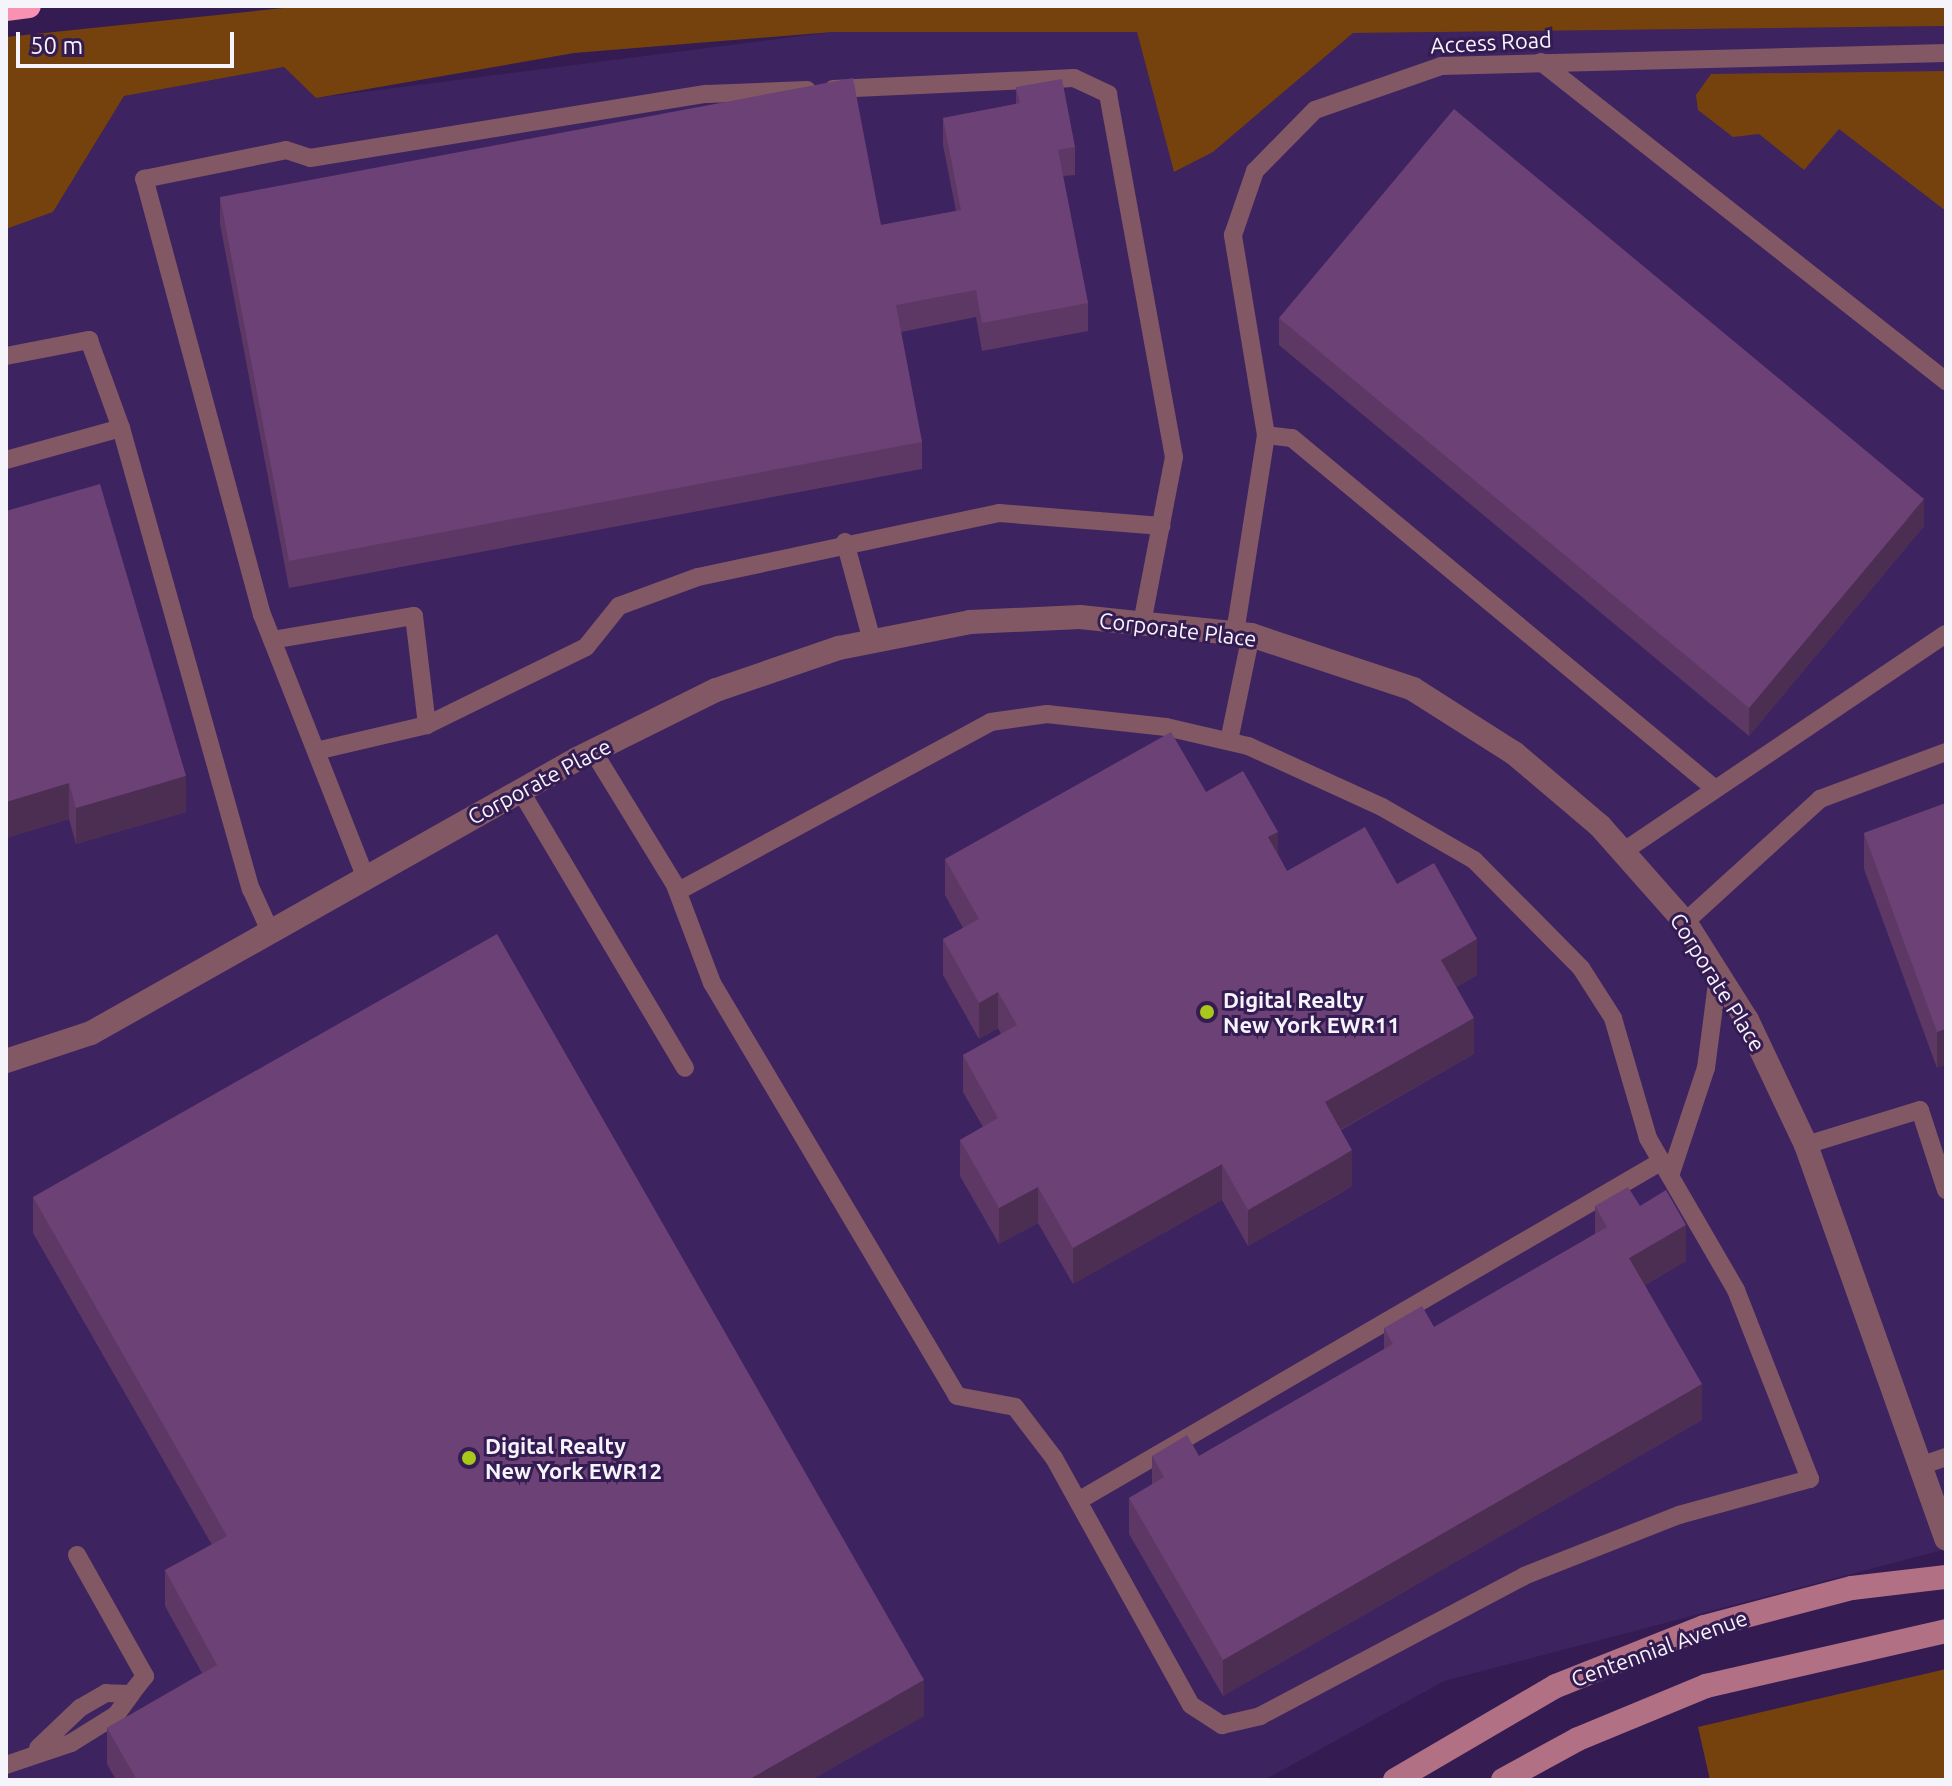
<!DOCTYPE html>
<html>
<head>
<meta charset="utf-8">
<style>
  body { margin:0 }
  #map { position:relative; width:1952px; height:1786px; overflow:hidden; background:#341c53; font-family:Ubuntu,sans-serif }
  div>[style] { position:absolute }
  .built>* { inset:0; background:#3e2361 }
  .green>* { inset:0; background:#75420e }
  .lane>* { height:18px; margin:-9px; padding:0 9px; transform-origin:9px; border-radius:9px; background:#825864 }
  .street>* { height:24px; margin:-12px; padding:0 12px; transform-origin:12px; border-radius:12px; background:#825864 }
  .secondary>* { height:24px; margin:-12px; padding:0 12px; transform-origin:12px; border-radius:12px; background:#b27084 }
  .highway>* { height:24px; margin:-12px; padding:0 12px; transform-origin:12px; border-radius:12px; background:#f992b2 }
  .wall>* { inset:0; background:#5d3865 }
  .shaded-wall>* { inset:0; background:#4c2e52 }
  .building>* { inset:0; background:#6c4175 }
  .dots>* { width:22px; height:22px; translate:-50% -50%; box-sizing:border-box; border:4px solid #341c53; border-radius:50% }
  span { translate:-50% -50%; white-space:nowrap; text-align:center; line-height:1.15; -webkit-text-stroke:6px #341c53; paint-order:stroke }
  .street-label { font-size:22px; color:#f6f4fb }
  .poi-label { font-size:22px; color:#f6f4fb; font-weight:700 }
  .left { translate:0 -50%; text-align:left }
  .frame { position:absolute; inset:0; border:8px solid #f6f4fb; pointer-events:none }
  .scale { position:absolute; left:16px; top:32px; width:218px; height:36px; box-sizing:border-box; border:4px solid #f6f4fb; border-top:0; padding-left:10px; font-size:24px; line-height:28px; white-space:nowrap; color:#f6f4fb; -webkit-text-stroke:6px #341c53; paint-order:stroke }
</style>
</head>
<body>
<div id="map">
  <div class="built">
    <i style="clip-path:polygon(1946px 26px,1946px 1549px,1444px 1681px,1264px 1780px,6px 1780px,6px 229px,53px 212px,124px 96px,284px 67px,316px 98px,833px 32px,1137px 32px,1174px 172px,1213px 152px,1353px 33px)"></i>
  </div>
  <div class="green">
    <i style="clip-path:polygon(303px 6px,1946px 6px,1946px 26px,1353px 33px,1213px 152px,1174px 172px,1137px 32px,833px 32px,574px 53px,316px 98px,284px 67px,124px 96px,53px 212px,6px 229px,6px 37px)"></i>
    <i style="clip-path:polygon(1946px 71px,1946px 211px,1839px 129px,1804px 170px,1759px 134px,1733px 137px,1698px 110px,1696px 95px,1711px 74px)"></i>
    <i style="clip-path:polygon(1946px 1669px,1946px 1780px,1710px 1780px,1698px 1727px)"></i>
  </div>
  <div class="lane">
    <i style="left:1541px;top:62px;width:516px;rotate:38.23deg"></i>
    <i style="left:833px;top:89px;width:241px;rotate:-2.6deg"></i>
    <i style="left:1074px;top:78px;width:38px;rotate:25deg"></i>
    <i style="left:1108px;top:94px;width:369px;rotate:79.7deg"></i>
    <i style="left:1174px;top:457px;width:169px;rotate:100.9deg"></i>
    <i style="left:6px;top:356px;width:85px;rotate:-10.9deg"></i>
    <i style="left:89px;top:340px;width:94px;rotate:70deg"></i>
    <i style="left:1266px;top:435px;width:26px;rotate:7deg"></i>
    <i style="left:1292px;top:438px;width:548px;rotate:39.67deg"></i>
    <i style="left:6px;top:460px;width:119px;rotate:-15.5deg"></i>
    <i style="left:121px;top:428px;width:479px;rotate:74.3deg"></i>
    <i style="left:251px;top:889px;width:48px;rotate:65.6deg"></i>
    <i style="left:845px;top:542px;width:103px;rotate:74.7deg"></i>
    <i style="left:1235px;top:633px;width:200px;rotate:-81.1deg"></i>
    <i style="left:1266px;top:435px;width:203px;rotate:-99.4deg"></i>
    <i style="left:1233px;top:235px;width:68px;rotate:-71deg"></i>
    <i style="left:1255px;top:171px;width:86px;rotate:-45.5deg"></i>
    <i style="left:1315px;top:110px;width:133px;rotate:-19.2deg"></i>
    <i style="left:1441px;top:66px;width:505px;rotate:-1.47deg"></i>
    <i style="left:272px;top:640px;width:144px;rotate:-9.6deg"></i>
    <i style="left:414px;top:616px;width:110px;rotate:83.2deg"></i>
    <i style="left:1229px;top:741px;width:108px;rotate:-78.3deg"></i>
    <i style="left:316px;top:751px;width:114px;rotate:-13.2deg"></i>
    <i style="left:427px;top:725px;width:177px;rotate:-26.1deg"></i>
    <i style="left:586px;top:647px;width:53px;rotate:-51.2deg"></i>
    <i style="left:619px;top:606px;width:84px;rotate:-20.2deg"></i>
    <i style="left:698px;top:577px;width:308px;rotate:-12deg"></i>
    <i style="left:999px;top:513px;width:163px;rotate:4.6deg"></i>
    <i style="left:593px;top:751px;width:157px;rotate:58.5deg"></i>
    <i style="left:675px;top:885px;width:105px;rotate:69.3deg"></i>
    <i style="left:712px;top:983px;width:480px;rotate:59.3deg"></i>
    <i style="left:957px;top:1396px;width:59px;rotate:10.7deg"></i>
    <i style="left:1015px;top:1407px;width:64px;rotate:52.6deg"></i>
    <i style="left:1054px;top:1458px;width:282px;rotate:61deg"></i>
    <i style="left:1191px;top:1705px;width:37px;rotate:33deg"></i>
    <i style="left:1222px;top:1725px;width:39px;rotate:-13deg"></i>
    <i style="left:1260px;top:1716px;width:299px;rotate:-27.9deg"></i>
    <i style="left:1524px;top:1576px;width:167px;rotate:-21.5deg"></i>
    <i style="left:1679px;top:1515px;width:136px;rotate:-15.4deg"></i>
    <i style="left:1810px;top:1479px;width:203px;rotate:-111.4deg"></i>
    <i style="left:1736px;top:1290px;width:176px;rotate:-120.1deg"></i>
    <i style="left:1648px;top:1138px;width:125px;rotate:-106.3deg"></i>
    <i style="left:1613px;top:1018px;width:59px;rotate:-122.6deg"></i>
    <i style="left:1581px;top:968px;width:152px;rotate:-134.7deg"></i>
    <i style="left:1474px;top:860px;width:106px;rotate:-150.1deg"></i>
    <i style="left:1382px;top:807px;width:147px;rotate:-155.5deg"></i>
    <i style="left:1248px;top:746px;width:84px;rotate:-167deg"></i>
    <i style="left:1166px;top:727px;width:120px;rotate:-173.8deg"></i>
    <i style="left:1047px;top:714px;width:57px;rotate:171.9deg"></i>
    <i style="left:991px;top:722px;width:356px;rotate:151.6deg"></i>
    <i style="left:520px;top:790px;width:323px;rotate:59.3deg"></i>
    <i style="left:1624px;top:851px;width:388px;rotate:-34deg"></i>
    <i style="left:365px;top:876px;width:281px;rotate:-111.5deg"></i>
    <i style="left:262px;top:615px;width:452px;rotate:-105.1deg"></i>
    <i style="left:144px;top:179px;width:145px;rotate:-11.5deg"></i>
    <i style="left:286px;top:150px;width:25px;rotate:18deg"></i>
    <i style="left:310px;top:158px;width:402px;rotate:-9.2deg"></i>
    <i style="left:707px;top:94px;width:100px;rotate:-2.3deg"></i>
    <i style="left:1685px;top:922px;width:183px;rotate:-42.3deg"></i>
    <i style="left:1820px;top:799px;width:134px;rotate:-20.5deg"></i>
    <i style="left:1806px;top:1145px;width:119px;rotate:-17.1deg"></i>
    <i style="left:1920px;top:1110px;width:84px;rotate:72deg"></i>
    <i style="left:1670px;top:1176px;width:114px;rotate:-71.6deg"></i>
    <i style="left:1706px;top:1068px;width:94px;rotate:-82.6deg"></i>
    <i style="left:1920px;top:1466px;width:28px;rotate:-19deg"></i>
    <i style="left:1078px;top:1501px;width:676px;rotate:-30.21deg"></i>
    <i style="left:77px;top:1555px;width:139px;rotate:60.7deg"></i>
    <i style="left:145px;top:1676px;width:23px;rotate:128deg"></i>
    <i style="left:6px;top:1765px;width:69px;rotate:-18.7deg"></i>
    <i style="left:71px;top:1743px;width:53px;rotate:-31.9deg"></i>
    <i style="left:116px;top:1715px;width:26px;rotate:-54deg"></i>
    <i style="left:131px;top:1694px;width:25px;rotate:-178deg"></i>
    <i style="left:106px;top:1693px;width:30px;rotate:150deg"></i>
    <i style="left:80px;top:1708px;width:58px;rotate:136.4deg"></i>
  </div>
  <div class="street">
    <i style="left:6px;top:1061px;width:89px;rotate:-18.2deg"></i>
    <i style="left:91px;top:1033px;width:558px;rotate:-29.41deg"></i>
    <i style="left:577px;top:759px;width:155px;rotate:-26.4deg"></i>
    <i style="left:716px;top:690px;width:130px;rotate:-18.9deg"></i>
    <i style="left:839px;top:648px;width:134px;rotate:-11.2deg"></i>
    <i style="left:970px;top:622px;width:110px;rotate:-2.6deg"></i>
    <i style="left:1080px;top:617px;width:172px;rotate:6deg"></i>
    <i style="left:1251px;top:635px;width:171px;rotate:18.4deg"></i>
    <i style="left:1413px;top:689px;width:120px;rotate:32.4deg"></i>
    <i style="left:1514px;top:753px;width:113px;rotate:40.3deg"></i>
    <i style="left:1600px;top:826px;width:128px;rotate:48.5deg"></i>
    <i style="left:1685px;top:922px;width:116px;rotate:57.7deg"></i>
    <i style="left:1747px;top:1020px;width:138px;rotate:64.7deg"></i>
    <i style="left:1806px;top:1145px;width:418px;rotate:70.4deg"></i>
  </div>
  <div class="secondary">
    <i style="left:1395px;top:1780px;width:186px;rotate:-30.3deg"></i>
    <i style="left:1556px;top:1686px;width:159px;rotate:-21.7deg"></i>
    <i style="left:1704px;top:1627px;width:153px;rotate:-14.8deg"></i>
    <i style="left:1852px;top:1588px;width:95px;rotate:-6.7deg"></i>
    <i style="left:1503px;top:1780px;width:85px;rotate:-28.7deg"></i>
    <i style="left:1578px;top:1739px;width:139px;rotate:-22.5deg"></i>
    <i style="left:1706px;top:1686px;width:246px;rotate:-12.9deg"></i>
  </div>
  <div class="highway">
    <i style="left:6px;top:9px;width:23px;rotate:-7deg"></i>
  </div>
  <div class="wall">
    <i style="clip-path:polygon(1016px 87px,1075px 147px,1075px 175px,1063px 176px,1088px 303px,1088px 331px,982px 351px,976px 317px,901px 332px,922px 442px,922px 469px,289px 588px,220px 224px,220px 197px,881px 225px,956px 211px,943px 145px,943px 118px,1016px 104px)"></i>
    <i style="clip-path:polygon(1279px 318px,1924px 526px,1749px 736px,1279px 345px)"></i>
    <i style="clip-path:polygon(6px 511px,186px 812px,76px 844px,69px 819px,6px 838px)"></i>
    <i style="clip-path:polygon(1206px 792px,1278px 854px,1287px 871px,1397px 884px,1477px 975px,1456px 987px,1474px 1054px,1341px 1130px,1352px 1186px,1339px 1194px,1248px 1246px,1222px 1200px,1073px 1284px,1038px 1223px,999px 1244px,960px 1176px,960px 1140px,983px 1127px,963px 1092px,963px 1055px,1001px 1034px,998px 1028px,979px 1039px,943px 975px,943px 939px,963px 928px,945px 895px,945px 859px)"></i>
    <i style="clip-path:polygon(1946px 803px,1937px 1068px,1864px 869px,1864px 833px)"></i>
    <i style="clip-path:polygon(33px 1197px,924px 1716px,811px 1780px,116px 1780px,107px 1764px,107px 1728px,202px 1673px,165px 1606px,165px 1570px,212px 1545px,33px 1233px)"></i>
    <i style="clip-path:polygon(1595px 1206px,1640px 1206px,1686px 1261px,1645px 1285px,1702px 1420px,1223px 1696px,1129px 1534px,1129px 1498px,1152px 1485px,1152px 1456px,1199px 1456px,1384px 1349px,1384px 1328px,1434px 1327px,1595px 1234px)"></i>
  </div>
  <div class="shaded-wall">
    <i style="clip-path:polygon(1924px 499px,1924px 526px,1749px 736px,1749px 708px)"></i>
    <i style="clip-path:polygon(186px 776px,186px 812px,76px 844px,76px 808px)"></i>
    <i style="clip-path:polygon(69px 783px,69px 819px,6px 838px,6px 802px)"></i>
    <i style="clip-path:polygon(1278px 832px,1278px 868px,1268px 837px)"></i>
    <i style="clip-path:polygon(1477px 939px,1477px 975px,1441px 996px,1441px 960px)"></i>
    <i style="clip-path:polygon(998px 992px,998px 1028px,979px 1039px,979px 1003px)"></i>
    <i style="clip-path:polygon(1474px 1018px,1474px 1054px,1325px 1138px,1325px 1102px)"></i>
    <i style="clip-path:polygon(1946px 1029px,1946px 1065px,1937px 1068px,1937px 1032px)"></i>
    <i style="clip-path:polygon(1352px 1150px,1352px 1186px,1248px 1246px,1248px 1210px)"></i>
    <i style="clip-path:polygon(1222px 1164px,1222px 1200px,1073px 1284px,1073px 1248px)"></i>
    <i style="clip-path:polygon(1038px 1187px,1038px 1223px,999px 1244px,999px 1208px)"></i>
    <i style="clip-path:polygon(1686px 1225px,1686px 1261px,1629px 1294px,1629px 1258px)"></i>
    <i style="clip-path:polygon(1702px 1384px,1702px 1420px,1223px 1696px,1223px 1660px)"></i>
    <i style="clip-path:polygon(924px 1680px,924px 1716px,811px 1780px,748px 1780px)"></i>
  </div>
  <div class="building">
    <i style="clip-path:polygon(853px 78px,881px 225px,961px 210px,943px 118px,1020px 103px,1016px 87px,1062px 79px,1075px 147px,1058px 150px,1088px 303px,982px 323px,976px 290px,896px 305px,922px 442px,289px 561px,220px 197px)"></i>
    <i style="clip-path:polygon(1454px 109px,1924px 499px,1749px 708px,1279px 318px)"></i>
    <i style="clip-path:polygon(100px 484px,186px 776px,76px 808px,69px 783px,6px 802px,6px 511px)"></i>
    <i style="clip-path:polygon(1171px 732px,1206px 792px,1243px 771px,1278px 832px,1268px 837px,1287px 871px,1365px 827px,1397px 884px,1434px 863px,1477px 939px,1441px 960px,1474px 1018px,1325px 1102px,1352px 1150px,1339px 1158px,1248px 1210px,1222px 1164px,1073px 1248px,1038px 1187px,999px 1208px,960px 1140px,998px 1118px,963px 1055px,1017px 1025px,998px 992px,979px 1003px,943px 939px,979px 919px,945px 859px)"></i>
    <i style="clip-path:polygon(1946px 803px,1946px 1029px,1937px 1032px,1864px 833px)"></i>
    <i style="clip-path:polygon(497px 934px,924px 1680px,748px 1780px,137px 1780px,107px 1728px,217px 1665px,165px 1570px,227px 1536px,33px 1197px)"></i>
    <i style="clip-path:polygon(1628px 1187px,1640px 1206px,1666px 1190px,1686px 1225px,1629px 1258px,1702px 1384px,1223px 1660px,1129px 1498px,1164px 1477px,1152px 1456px,1187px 1435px,1199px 1456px,1393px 1344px,1384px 1328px,1422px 1306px,1434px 1327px,1607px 1227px,1595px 1206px)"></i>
  </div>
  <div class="dots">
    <i style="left:1207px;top:1012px;background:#a9c71b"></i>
    <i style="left:469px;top:1458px;background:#a9c71b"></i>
  </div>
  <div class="street-label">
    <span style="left:1491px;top:42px;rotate:-3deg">Access Road</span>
    <span style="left:1178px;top:629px;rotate:7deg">Corporate Place</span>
    <span style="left:539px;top:781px;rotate:-28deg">Corporate Place</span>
    <span style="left:1718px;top:982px;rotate:58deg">Corporate Place</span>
    <span style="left:1659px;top:1648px;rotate:-20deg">Centennial Avenue</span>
  </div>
  <div class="poi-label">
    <span class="left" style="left:1223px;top:1012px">Digital Realty<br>New York EWR11</span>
    <span class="left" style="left:485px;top:1458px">Digital Realty<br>New York EWR12</span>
  </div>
  <div class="frame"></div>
  <div class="scale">50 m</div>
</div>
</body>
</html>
